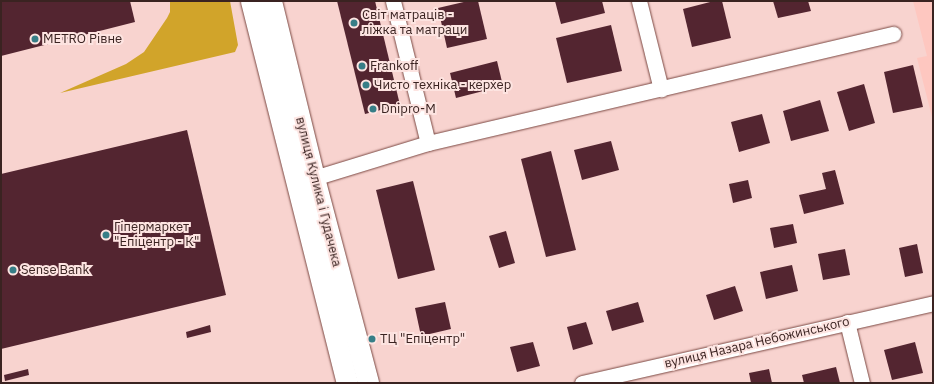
<!DOCTYPE html>
<html>
<head>
<meta charset="utf-8">
<style>
  body { margin:0 }
  #map { position:relative; width:934px; height:384px; overflow:hidden; background:#f8d3cf; font-family:"IBM Plex Sans",sans-serif }
  div>[style] { position:absolute }
  .built>* { inset:0; background:#fec7c0 }
  .green>* { inset:0; background:#d1a42a }
  .building>* { inset:0; background:#532530 }
  .roads { filter:drop-shadow(0 0 1px #7b4943) drop-shadow(0 0 1px #7b4943) }
  .minor>* { height:15px; margin:-7.5px; padding:0 7.5px; transform-origin:7.5px; border-radius:7.5px; background:#fff }
  .secondary>* { height:21px; margin:-10.5px; padding:0 10.5px; transform-origin:10.5px; border-radius:10.5px; background:#fff }
  .dots>* { width:11px; height:11px; translate:-50% -50%; box-sizing:border-box; border:2px solid #fde4e1; border-radius:50% }
  span { translate:-50% -50%; white-space:nowrap; text-align:center; line-height:1.15; -webkit-text-stroke:4px #fde4e1; paint-order:stroke }
  .poi-label { font-size:13px; color:#3a2321 }
  .left { translate:0 -50%; text-align:left }
  .street-label { font-size:13px; color:#3a2321 }
  .frame { position:absolute; inset:0; border:2px solid #3a2321; pointer-events:none }
</style>
</head>
<body>
<div id="map">
  <div class="built">
    <i style="clip-path:polygon(913px 1px,933px 1px,933px 121px,917px 58px,927px 56px)"></i>
  </div>
  <div class="green">
    <i style="clip-path:polygon(170px 1px,230px 1px,238px 45px,235px 52px,60px 93px,126px 64px,144px 52px,167px 18px,170px 12px)"></i>
  </div>
  <div class="building">
    <i style="clip-path:polygon(1px 1px,130px 1px,135px 22px,1px 56px)"></i>
    <i style="clip-path:polygon(337px 1px,375px 1px,400px 105px,365px 114px)"></i>
    <i style="clip-path:polygon(468px 1px,478px 1px,487px 39px,447px 48px,438px 8px)"></i>
    <i style="clip-path:polygon(555px 1px,602px 1px,605px 13px,561px 24px)"></i>
    <i style="clip-path:polygon(714px 1px,722px 1px,731px 38px,692px 47px,683px 9px)"></i>
    <i style="clip-path:polygon(773px 1px,808px 1px,811px 11px,778px 18px)"></i>
    <i style="clip-path:polygon(611px 25px,622px 71px,567px 83px,556px 38px)"></i>
    <i style="clip-path:polygon(497px 61px,503px 86px,456px 98px,450px 73px)"></i>
    <i style="clip-path:polygon(913px 65px,923px 107px,893px 113px,884px 72px)"></i>
    <i style="clip-path:polygon(864px 84px,875px 123px,849px 131px,837px 92px)"></i>
    <i style="clip-path:polygon(820px 100px,829px 131px,791px 141px,783px 111px)"></i>
    <i style="clip-path:polygon(762px 114px,770px 143px,739px 152px,731px 122px)"></i>
    <i style="clip-path:polygon(187px 130px,226px 295px,1px 349px,1px 174px)"></i>
    <i style="clip-path:polygon(611px 141px,619px 170px,582px 180px,574px 150px)"></i>
    <i style="clip-path:polygon(551px 151px,576px 250px,546px 257px,521px 159px)"></i>
    <i style="clip-path:polygon(835px 170px,844px 204px,804px 214px,799px 195px,826px 189px,822px 173px)"></i>
    <i style="clip-path:polygon(748px 180px,752px 198px,733px 203px,729px 184px)"></i>
    <i style="clip-path:polygon(413px 181px,435px 270px,398px 279px,376px 190px)"></i>
    <i style="clip-path:polygon(793px 224px,797px 243px,774px 248px,770px 228px)"></i>
    <i style="clip-path:polygon(506px 231px,515px 263px,499px 268px,489px 236px)"></i>
    <i style="clip-path:polygon(917px 244px,923px 273px,905px 277px,899px 248px)"></i>
    <i style="clip-path:polygon(845px 249px,850px 275px,823px 280px,818px 254px)"></i>
    <i style="clip-path:polygon(792px 265px,798px 291px,766px 299px,760px 272px)"></i>
    <i style="clip-path:polygon(735px 286px,743px 311px,714px 320px,706px 295px)"></i>
    <i style="clip-path:polygon(445px 302px,451px 329px,421px 336px,415px 308px)"></i>
    <i style="clip-path:polygon(638px 302px,644px 322px,612px 331px,606px 311px)"></i>
    <i style="clip-path:polygon(586px 322px,593px 344px,573px 350px,567px 327px)"></i>
    <i style="clip-path:polygon(210px 325px,211px 332px,187px 338px,186px 332px)"></i>
    <i style="clip-path:polygon(533px 342px,540px 366px,517px 372px,510px 347px)"></i>
    <i style="clip-path:polygon(915px 342px,923px 373px,892px 380px,884px 350px)"></i>
    <i style="clip-path:polygon(836px 367px,840px 383px,804px 383px,802px 375px)"></i>
    <i style="clip-path:polygon(28px 369px,29px 375px,5px 381px,4px 375px)"></i>
    <i style="clip-path:polygon(769px 369px,772px 383px,751px 383px,749px 373px)"></i>
  </div>
  <div class="roads">
    <div class="minor">
      <i style="left:393px;top:1px;width:146px;rotate:76.2deg"></i>
      <i style="left:639px;top:1px;width:91px;rotate:76deg"></i>
      <i style="left:314px;top:178px;width:119px;rotate:-17.1deg"></i>
      <i style="left:428px;top:143px;width:478px;rotate:-13.2deg"></i>
      <i style="left:847px;top:322px;width:63px;rotate:76.2deg"></i>
      <i style="left:582px;top:383px;width:360px;rotate:-12.8deg"></i>
    </div>
    <div class="secondary">
      <i style="left:251px;top:1px;width:394px;rotate:75.9deg"></i>
      <i style="left:271px;top:1px;width:182px;rotate:76.3deg"></i>
      <i style="left:314px;top:178px;width:212px;rotate:75.2deg"></i>
    </div>
  </div>
  <div class="dots">
    <i style="left:354px;top:23px;background:#377e87"></i>
    <i style="left:35px;top:39px;background:#377e87"></i>
    <i style="left:362px;top:66px;background:#377e87"></i>
    <i style="left:366px;top:85px;background:#377e87"></i>
    <i style="left:373px;top:109px;background:#377e87"></i>
    <i style="left:106px;top:235px;background:#377e87"></i>
    <i style="left:13px;top:270px;background:#377e87"></i>
    <i style="left:372px;top:339px;background:#377e87"></i>
  </div>
  <div class="poi-label">
    <span class="left" style="left:362px;top:23px">Світ матраців -<br>ліжка та матраци</span>
    <span class="left" style="left:43px;top:39px">METRO Рівне</span>
    <span class="left" style="left:370px;top:66px">Frankoff</span>
    <span class="left" style="left:374px;top:85px">Чисто техніка - керхер</span>
    <span class="left" style="left:381px;top:109px">Dnipro-M</span>
    <span class="left" style="left:114px;top:235px">Гіпермаркет<br>"Епіцентр - К"</span>
    <span class="left" style="left:21px;top:270px">Sense Bank</span>
    <span class="left" style="left:380px;top:339px">ТЦ "Епіцентр"</span>
  </div>
  <div class="street-label">
    <span style="left:318px;top:192px;rotate:76deg">вулиця Кулика і Гудачека</span>
    <span style="left:757px;top:343px;rotate:-13deg">вулиця Назара Небожинського</span>
  </div>
  <div class="frame"></div>
</div>
</body>
</html>
